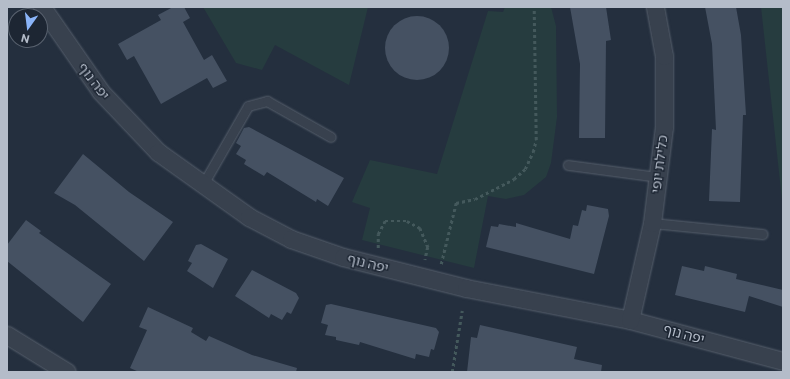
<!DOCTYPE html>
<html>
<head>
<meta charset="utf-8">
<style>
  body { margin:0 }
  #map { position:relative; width:790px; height:379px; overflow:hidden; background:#242f3e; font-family:Commissioner,"Noto Sans Hebrew",sans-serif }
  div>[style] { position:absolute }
  .green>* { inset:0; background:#263c3f }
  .building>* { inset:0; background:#455162 }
  .round { border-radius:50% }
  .path>* { height:2.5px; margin-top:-1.25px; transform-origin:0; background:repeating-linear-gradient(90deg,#44595c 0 3px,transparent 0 6px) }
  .roads { filter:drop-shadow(0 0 1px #565f6c) drop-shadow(0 0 1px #565f6c) }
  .service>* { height:9px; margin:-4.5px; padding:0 4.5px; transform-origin:4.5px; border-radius:4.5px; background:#38414e }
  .minor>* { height:17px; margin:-8.5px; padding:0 8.5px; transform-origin:8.5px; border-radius:8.5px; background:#38414e }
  span { translate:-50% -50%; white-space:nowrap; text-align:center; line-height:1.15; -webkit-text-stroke:3px #1d2633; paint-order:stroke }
  .street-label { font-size:14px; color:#b4bcc9 }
  .frame { position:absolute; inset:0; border:8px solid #b4bcc9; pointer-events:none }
  .north { position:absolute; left:8px; top:8px; width:40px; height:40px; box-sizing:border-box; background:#1d2633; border:1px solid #59626f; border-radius:50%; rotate:194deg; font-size:11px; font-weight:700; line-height:16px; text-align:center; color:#b4bcc9 }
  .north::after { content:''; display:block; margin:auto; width:14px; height:18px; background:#8ab4f8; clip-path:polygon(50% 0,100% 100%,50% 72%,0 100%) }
</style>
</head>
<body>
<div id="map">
  <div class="green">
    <i style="clip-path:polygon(203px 7px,368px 7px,349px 85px,275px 45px,262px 70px,236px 63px)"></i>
    <i style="clip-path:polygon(505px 7px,551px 7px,556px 26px,557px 117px,551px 163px,546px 177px,524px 195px,506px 199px,488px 196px,474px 268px,362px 240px,370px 208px,352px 202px,370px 160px,437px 174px,488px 11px,503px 12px)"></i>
    <i style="clip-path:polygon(761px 7px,783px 7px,783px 209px)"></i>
  </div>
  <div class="building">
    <i style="clip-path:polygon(173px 7px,184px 7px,190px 18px,183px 22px,204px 60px,212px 55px,227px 81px,213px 88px,207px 78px,161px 104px,134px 56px,127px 60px,118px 44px,161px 20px,158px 15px)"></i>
    <i style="clip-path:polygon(570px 7px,606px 7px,611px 40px,606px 41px,605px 138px,579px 138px,580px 64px)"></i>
    <i style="clip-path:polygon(705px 7px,736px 7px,741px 35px,746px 115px,743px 115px,740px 202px,709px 201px,712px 129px,716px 130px,712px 44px)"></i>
    <i class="round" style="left:385px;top:16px;width:64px;height:64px"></i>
    <i style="clip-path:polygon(249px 127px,344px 178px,328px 206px,317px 199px,316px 202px,267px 172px,264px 176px,244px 164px,246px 160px,236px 154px,241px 146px,236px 143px,244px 128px)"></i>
    <i style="clip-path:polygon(83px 154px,129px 192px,173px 222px,144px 261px,75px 205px,54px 193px)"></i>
    <i style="clip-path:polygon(587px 205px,608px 209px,609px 216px,594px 274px,486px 247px,491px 226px,498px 227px,499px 224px,516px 227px,516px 223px,570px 239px,573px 225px,578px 226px,582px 210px,586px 211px)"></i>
    <i style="clip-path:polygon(26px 220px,41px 231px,39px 233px,111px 284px,83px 322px,7px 261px,7px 245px)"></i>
    <i style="clip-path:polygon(201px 244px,228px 259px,213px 288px,187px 271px,192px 263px,188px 261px,196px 245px)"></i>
    <i style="clip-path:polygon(682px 266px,704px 271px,705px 266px,737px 274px,736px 279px,783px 290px,783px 307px,749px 296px,745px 312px,675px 295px)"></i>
    <i style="clip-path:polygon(252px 270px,296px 293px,299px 298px,291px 314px,287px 312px,282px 320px,271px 314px,269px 318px,235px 296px)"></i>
    <i style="clip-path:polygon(331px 304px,436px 328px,439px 332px,434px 350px,431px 349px,429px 357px,416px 354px,415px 359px,360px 342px,359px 345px,336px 340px,336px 337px,325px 335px,328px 325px,321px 323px,326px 305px)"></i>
    <i style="clip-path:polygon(148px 307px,193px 328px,191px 332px,206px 341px,209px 336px,252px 355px,297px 368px,296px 372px,139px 372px,130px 368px,147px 330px,139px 327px)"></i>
    <i style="clip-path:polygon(480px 325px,577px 347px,574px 359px,602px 365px,601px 372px,467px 372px,471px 337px,477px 338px)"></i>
  </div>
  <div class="path">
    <i style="left:378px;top:248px;width:14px;rotate:-90deg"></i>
    <i style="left:378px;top:234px;width:15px;rotate:-62deg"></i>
    <i style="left:385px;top:221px;width:22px"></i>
    <i style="left:407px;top:221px;width:15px;rotate:28deg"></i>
    <i style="left:420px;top:228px;width:21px;rotate:67deg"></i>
    <i style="left:428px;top:247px;width:13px;rotate:103deg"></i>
    <i style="left:441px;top:264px;width:63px;rotate:-76.2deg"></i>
    <i style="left:456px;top:203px;width:19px;rotate:-12deg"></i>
    <i style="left:475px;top:199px;width:44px;rotate:-27.1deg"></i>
    <i style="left:514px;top:179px;width:15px;rotate:-42deg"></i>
    <i style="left:525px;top:169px;width:19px;rotate:-65deg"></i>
    <i style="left:533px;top:152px;width:12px;rotate:-76deg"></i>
    <i style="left:536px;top:140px;width:133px;rotate:-90.9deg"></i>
    <i style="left:452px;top:372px;width:62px;rotate:-80.7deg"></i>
  </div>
  <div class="roads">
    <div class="service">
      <i style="left:568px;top:165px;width:91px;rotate:7.6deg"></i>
      <i style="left:202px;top:186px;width:92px;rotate:-60.1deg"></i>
      <i style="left:248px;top:106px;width:20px;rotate:-15deg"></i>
      <i style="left:267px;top:101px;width:73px;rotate:29.4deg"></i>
      <i style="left:652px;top:223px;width:111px;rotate:5.7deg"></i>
    </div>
    <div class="minor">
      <i style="left:42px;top:7px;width:103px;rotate:55.2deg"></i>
      <i style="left:101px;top:92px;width:83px;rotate:46.5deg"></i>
      <i style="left:158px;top:152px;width:112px;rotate:35.5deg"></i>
      <i style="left:249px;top:217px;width:47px;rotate:27.6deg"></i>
      <i style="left:291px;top:239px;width:55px;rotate:19.1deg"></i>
      <i style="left:343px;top:257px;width:127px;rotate:14.1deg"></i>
      <i style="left:466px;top:288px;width:167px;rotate:11deg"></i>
      <i style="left:630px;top:320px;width:158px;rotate:15deg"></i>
      <i style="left:630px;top:320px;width:99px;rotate:-77.2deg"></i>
      <i style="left:652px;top:223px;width:97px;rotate:-82.9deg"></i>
      <i style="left:664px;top:127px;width:71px;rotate:-90deg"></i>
      <i style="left:664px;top:56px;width:50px;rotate:-100.4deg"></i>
      <i style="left:7px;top:335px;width:70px;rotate:31.7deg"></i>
    </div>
  </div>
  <div class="street-label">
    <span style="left:94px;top:81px;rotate:53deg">יפה נוף</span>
    <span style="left:659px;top:164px;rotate:-83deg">כלילת יופי</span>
    <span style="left:368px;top:263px;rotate:14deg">יפה נוף</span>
    <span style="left:684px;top:334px;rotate:15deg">יפה נוף</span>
  </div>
  <div class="frame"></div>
  <div class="north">N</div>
</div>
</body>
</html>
